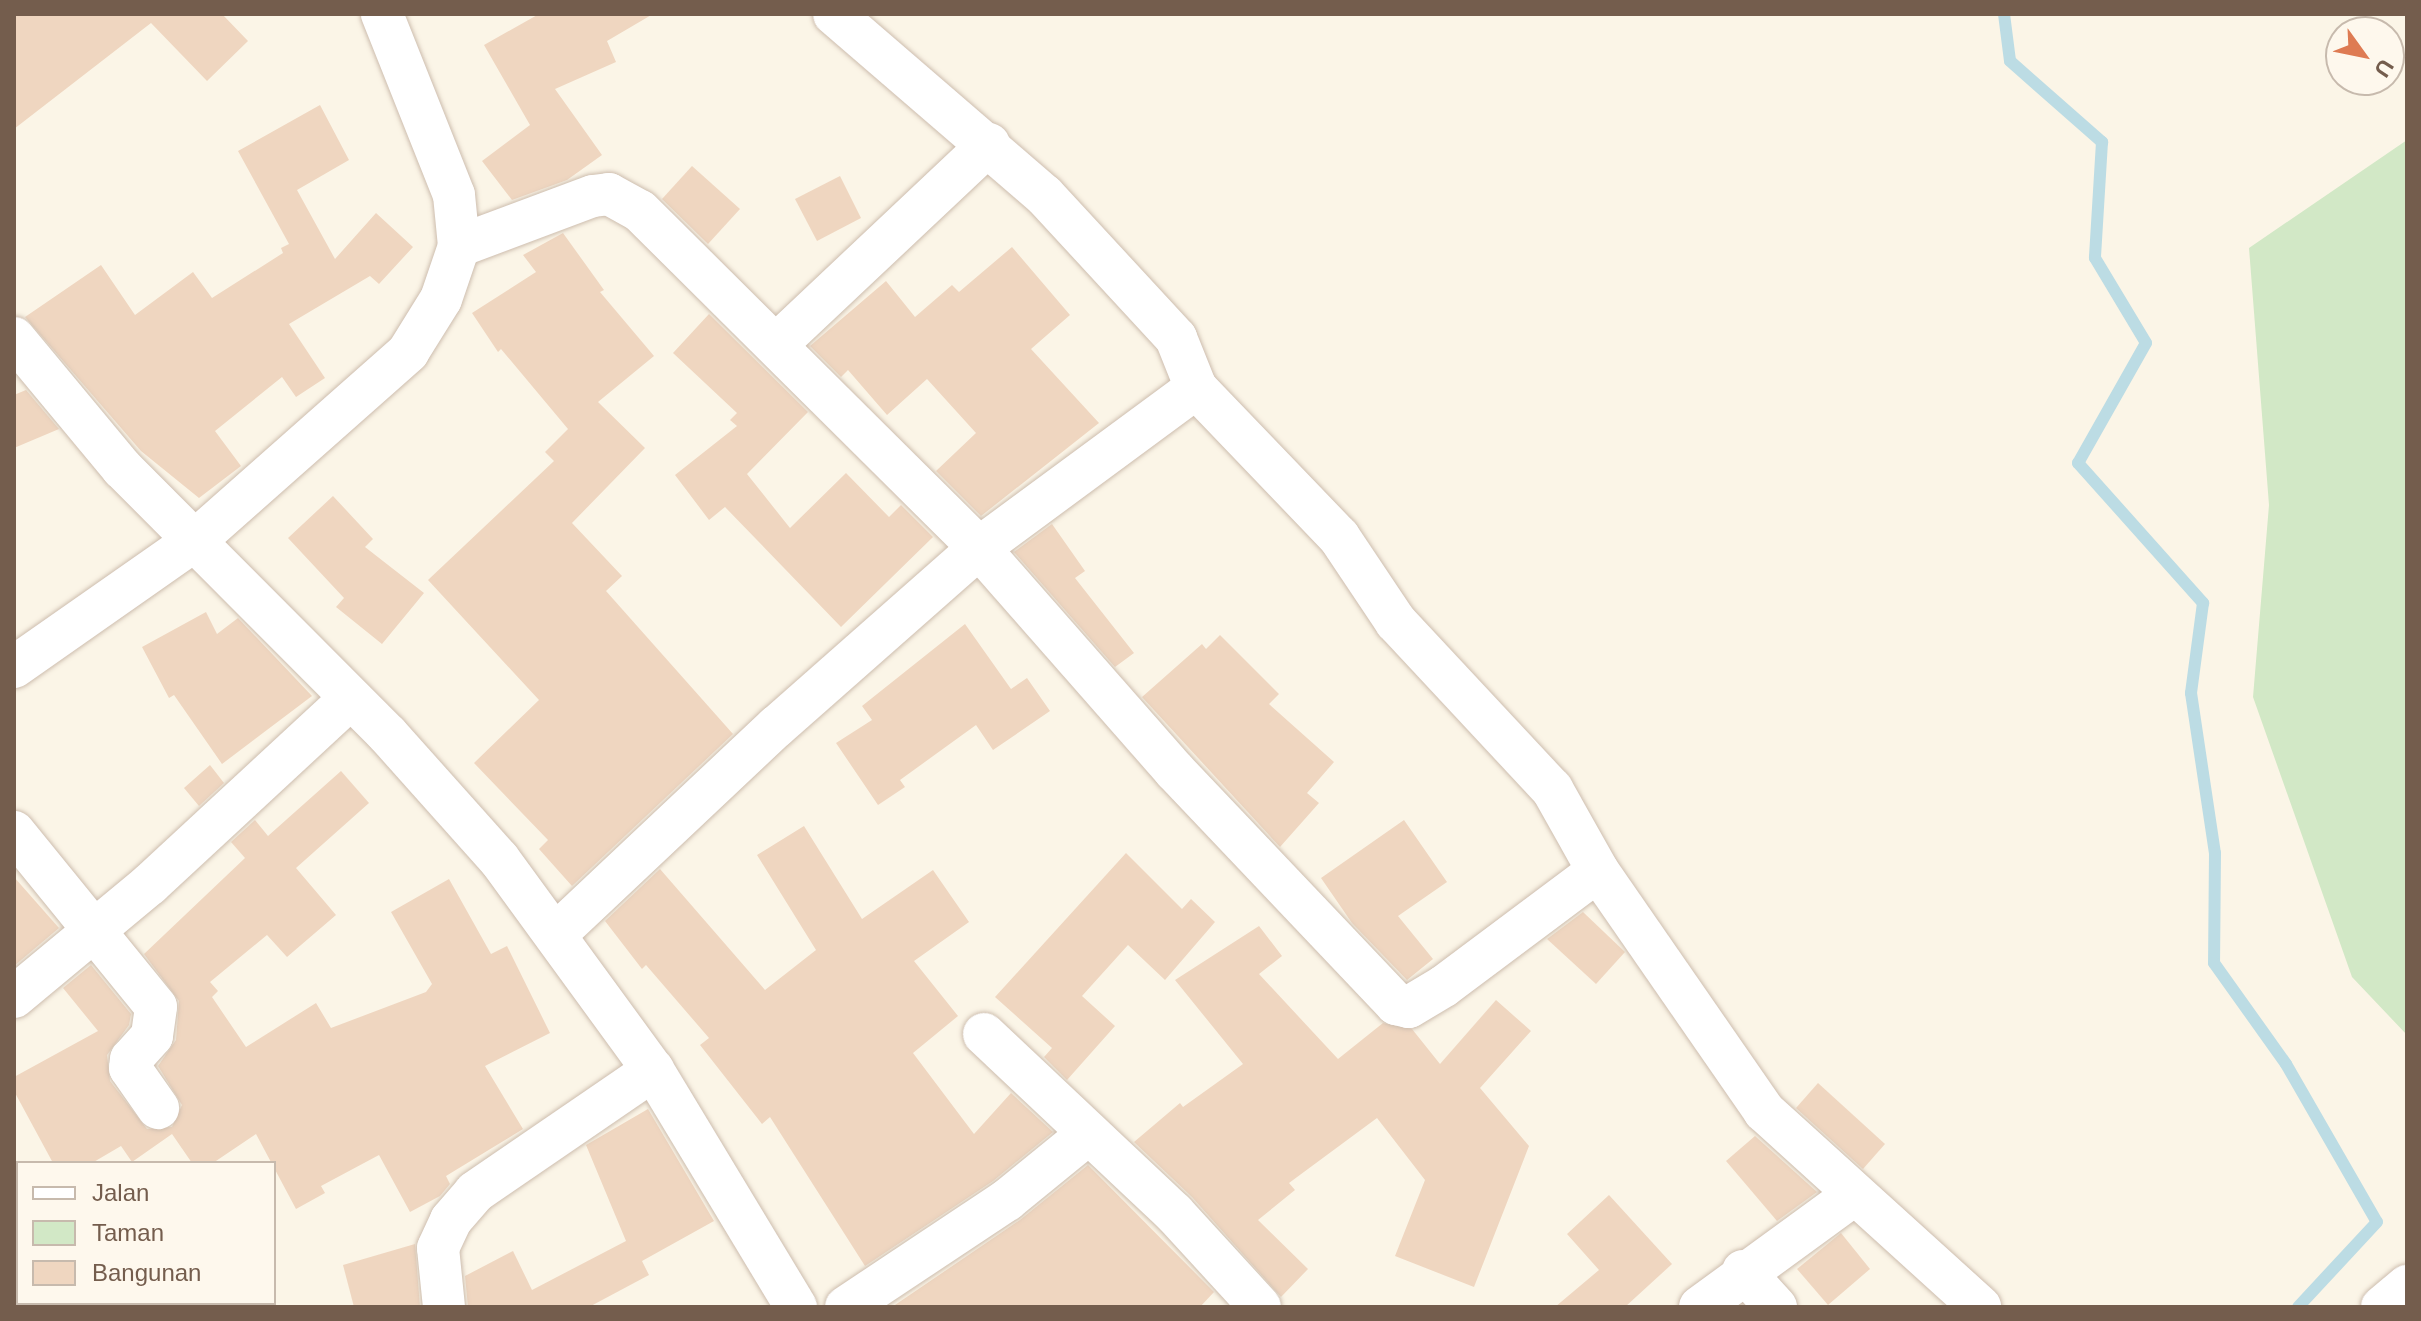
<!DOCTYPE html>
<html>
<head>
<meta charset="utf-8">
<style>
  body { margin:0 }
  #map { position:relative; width:2421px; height:1321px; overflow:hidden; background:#fbf5e7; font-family:Helvetica,sans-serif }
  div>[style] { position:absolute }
  .green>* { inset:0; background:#d2e8c6 }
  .stream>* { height:12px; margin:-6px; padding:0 6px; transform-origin:6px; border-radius:6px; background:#bcdce4 }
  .building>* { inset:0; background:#efd6c0 }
  .roads { filter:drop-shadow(0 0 2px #cdbdae) drop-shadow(0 0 2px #cdbdae) }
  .street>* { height:42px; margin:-21px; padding:0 21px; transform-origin:21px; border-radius:21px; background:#fff }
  span { translate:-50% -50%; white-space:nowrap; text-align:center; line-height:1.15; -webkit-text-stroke:8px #fef8ed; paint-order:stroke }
  .frame { position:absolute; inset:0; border:16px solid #745d4d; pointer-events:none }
  .legend { position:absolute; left:16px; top:1161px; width:260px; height:144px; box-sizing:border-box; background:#fef8ed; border:2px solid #c7baad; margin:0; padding:10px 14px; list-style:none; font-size:24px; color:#745d4d }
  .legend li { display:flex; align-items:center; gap:16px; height:40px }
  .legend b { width:40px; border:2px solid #c7baad }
  .north { position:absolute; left:2325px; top:16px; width:80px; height:80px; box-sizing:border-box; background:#fef8ed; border:2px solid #c7baad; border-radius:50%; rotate:123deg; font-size:22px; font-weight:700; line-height:32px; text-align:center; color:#745d4d }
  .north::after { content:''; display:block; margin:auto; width:28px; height:36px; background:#de7b53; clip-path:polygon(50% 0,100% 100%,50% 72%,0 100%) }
</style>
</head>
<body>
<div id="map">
  <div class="green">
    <i style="clip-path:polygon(2407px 140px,2407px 1035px,2352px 977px,2253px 697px,2269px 505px,2249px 248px)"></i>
  </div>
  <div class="stream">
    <i style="left:2004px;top:14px;width:47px;rotate:82.7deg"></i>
    <i style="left:2010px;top:61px;width:123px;rotate:41.4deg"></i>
    <i style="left:2102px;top:142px;width:116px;rotate:93.5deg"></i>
    <i style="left:2095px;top:258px;width:99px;rotate:59deg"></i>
    <i style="left:2146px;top:343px;width:138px;rotate:119.5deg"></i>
    <i style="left:2078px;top:463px;width:188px;rotate:48.2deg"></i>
    <i style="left:2203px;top:603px;width:91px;rotate:97.6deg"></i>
    <i style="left:2191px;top:693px;width:162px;rotate:81.5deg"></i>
    <i style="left:2215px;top:853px;width:110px;rotate:90.5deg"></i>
    <i style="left:2214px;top:963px;width:124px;rotate:54.5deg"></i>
    <i style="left:2286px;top:1064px;width:182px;rotate:60.1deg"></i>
    <i style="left:2377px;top:1222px;width:116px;rotate:132.9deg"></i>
  </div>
  <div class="building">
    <i style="clip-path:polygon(14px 14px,222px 14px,248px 41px,207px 81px,151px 23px,14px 129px)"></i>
    <i style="clip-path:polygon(539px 14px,653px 14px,607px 41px,616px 62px,555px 89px,602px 155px,567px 180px,512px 200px,482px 161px,530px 125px,484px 45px)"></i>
    <i style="clip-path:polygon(320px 105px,349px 160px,297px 190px,335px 259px,376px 213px,413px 247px,379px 284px,370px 276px,289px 324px,325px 378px,296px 397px,282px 377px,215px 431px,241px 466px,199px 498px,141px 451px,25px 317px,101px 265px,135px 315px,193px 272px,212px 298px,283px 253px,281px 248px,289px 244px,238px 151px)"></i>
    <i style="clip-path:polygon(692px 166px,740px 209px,708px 244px,662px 199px)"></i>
    <i style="clip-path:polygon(840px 176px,861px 218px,817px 241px,795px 199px)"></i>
    <i style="clip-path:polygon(563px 233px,604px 290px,600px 292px,654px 356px,598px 402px,645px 448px,572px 523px,622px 576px,606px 591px,733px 734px,572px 886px,539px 849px,548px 840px,474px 763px,539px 700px,428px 580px,554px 461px,545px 452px,568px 429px,501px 349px,498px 352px,472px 313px,536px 272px,523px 255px)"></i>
    <i style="clip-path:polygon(1012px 247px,1070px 315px,1031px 349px,1099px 423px,981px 516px,936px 471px,976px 433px,927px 379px,887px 415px,848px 370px,841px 377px,810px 346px,886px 281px,915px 317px,952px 285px,959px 292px)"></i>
    <i style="clip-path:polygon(709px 314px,808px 412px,747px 474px,790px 528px,846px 473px,889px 517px,901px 505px,933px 537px,841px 627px,725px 507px,709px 520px,675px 475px,737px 426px,730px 420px,737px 413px,673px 353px)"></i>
    <i style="clip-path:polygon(26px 390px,59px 429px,14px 448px,14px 395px)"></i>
    <i style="clip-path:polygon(333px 496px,373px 539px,365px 547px,424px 593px,382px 644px,336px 607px,344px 598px,288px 538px)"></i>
    <i style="clip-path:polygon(1052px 524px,1085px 571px,1075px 578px,1134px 653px,1115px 667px,1014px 552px)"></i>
    <i style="clip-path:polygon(206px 612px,217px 634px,238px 618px,312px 696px,222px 764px,174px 695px,169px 698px,142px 647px)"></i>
    <i style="clip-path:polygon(965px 624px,1011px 689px,1027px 678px,1050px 711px,993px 750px,976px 725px,900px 780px,905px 787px,878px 805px,836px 743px,872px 720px,862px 706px)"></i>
    <i style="clip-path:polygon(1220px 635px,1279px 694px,1269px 704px,1334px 762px,1307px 793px,1319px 803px,1280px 847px,1142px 697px,1202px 644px,1206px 649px)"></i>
    <i style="clip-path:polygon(210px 765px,224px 783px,199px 806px,184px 788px)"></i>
    <i style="clip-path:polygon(341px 771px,369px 803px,296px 868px,336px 915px,287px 957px,267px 935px,210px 982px,218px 991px,212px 997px,246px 1047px,316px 1003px,331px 1028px,426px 992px,432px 984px,391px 912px,449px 879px,491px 954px,507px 946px,550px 1033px,485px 1066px,523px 1129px,446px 1176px,450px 1184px,440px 1196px,410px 1212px,379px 1155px,321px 1186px,325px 1193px,296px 1209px,256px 1134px,213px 1163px,192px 1163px,172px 1134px,132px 1162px,121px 1146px,92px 1163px,53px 1163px,14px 1091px,14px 1077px,98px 1031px,63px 988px,91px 965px,131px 1014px,129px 1025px,107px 1055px,110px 1081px,147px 1129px,172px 1127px,182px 1105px,158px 1066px,176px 1040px,179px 1001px,144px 954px,245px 858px,231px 842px,255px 820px,268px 836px)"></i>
    <i style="clip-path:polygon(1404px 820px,1447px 882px,1398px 916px,1433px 959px,1407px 980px,1352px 923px,1321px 878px)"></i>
    <i style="clip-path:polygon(804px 826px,862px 919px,933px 870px,969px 922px,914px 961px,958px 1016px,913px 1053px,974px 1134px,1011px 1093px,1053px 1132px,993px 1181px,865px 1266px,770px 1117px,762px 1124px,700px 1045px,709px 1038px,646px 965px,642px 969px,605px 921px,660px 869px,765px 990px,816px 950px,757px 855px)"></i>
    <i style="clip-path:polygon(1126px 853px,1182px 909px,1191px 899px,1215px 922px,1165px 980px,1128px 945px,1082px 996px,1115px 1026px,1067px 1080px,1044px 1057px,1052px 1048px,995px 997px)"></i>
    <i style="clip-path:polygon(14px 877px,59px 928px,14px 966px)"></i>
    <i style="clip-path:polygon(1583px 912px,1625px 952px,1596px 984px,1547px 939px)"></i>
    <i style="clip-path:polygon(1259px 926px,1282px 956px,1259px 974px,1338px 1059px,1383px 1023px,1412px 1029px,1440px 1064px,1496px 1000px,1531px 1031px,1480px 1088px,1529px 1146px,1474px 1287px,1395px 1256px,1425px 1180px,1377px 1118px,1289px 1183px,1295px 1190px,1258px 1220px,1308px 1269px,1281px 1297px,1192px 1197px,1134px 1142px,1180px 1103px,1183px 1107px,1243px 1064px,1175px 980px)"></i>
    <i style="clip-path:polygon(1818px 1083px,1885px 1144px,1863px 1169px,1796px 1108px)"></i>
    <i style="clip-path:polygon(648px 1109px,714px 1221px,642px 1261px,649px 1275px,589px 1307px,468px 1307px,465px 1276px,513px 1251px,532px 1290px,626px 1241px,586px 1145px)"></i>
    <i style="clip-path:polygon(1755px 1136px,1817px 1192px,1777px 1221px,1726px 1161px)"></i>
    <i style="clip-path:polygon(1088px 1165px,1214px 1292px,1200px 1307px,892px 1307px,1020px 1220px)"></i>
    <i style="clip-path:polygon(1609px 1195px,1672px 1264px,1625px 1307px,1555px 1307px,1599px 1270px,1567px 1234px)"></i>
    <i style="clip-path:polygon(1841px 1233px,1870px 1269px,1828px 1305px,1797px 1269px)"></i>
    <i style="clip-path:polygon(415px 1244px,420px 1307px,354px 1307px,343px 1265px)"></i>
  </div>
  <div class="roads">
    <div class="street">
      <i style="left:834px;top:14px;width:277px;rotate:40.8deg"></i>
      <i style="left:1044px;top:195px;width:195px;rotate:47.3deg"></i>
      <i style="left:1176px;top:338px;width:54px;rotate:68.2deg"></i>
      <i style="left:459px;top:246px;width:143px;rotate:-20.5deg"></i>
      <i style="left:593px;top:196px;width:16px;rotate:-7deg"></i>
      <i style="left:609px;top:194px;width:35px;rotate:29deg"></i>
      <i style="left:640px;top:211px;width:478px;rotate:44.8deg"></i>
      <i style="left:979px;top:548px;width:295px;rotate:48.7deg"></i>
      <i style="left:1174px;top:770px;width:323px;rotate:46.5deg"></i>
      <i style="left:1396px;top:1004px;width:13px;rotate:13deg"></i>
      <i style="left:1409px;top:1007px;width:41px;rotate:-31deg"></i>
      <i style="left:1444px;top:986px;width:192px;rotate:-36.8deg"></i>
      <i style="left:14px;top:338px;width:169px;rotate:50.3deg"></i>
      <i style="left:122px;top:468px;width:377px;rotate:45.1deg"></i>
      <i style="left:388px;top:735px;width:166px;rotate:48.2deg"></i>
      <i style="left:499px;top:859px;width:261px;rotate:53.9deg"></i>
      <i style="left:653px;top:1070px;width:277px;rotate:58.9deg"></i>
      <i style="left:778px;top:343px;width:290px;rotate:-43.3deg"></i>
      <i style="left:14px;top:667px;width:223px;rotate:-35deg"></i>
      <i style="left:197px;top:539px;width:282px;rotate:-41.5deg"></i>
      <i style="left:408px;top:352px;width:62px;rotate:-58.1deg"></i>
      <i style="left:441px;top:299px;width:56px;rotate:-71.2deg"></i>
      <i style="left:459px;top:246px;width:51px;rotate:-95.6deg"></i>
      <i style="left:454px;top:195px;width:195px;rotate:-111.7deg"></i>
      <i style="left:14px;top:832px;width:225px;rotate:50.9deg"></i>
      <i style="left:156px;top:1007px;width:29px;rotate:98deg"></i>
      <i style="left:152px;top:1036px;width:31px;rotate:132deg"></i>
      <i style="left:131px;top:1059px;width:9px;rotate:96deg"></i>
      <i style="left:130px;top:1068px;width:49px;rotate:55deg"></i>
      <i style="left:556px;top:934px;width:303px;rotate:-43.3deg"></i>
      <i style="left:777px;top:726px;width:269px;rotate:-41.4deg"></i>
      <i style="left:979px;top:548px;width:270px;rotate:-36.4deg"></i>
      <i style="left:1196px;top:388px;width:207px;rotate:46.2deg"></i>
      <i style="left:1339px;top:537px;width:102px;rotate:56.2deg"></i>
      <i style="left:1396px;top:622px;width:229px;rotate:47deg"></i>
      <i style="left:1552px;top:789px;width:94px;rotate:60.7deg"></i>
      <i style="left:1598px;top:871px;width:292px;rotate:55.3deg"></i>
      <i style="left:1764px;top:1111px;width:292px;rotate:42.2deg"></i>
      <i style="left:14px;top:997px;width:177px;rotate:-39.7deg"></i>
      <i style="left:150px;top:884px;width:272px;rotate:-42.8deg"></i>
      <i style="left:984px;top:1034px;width:261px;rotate:43.3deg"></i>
      <i style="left:1174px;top:1213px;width:127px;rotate:47.5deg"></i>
      <i style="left:1743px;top:1271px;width:49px;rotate:47.5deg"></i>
      <i style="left:444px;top:1307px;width:59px;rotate:-95.8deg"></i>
      <i style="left:438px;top:1248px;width:31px;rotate:-65deg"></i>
      <i style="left:451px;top:1220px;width:37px;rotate:-49deg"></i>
      <i style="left:475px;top:1192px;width:216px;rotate:-34.4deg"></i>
      <i style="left:846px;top:1307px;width:193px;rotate:-33.6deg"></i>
      <i style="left:1007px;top:1200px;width:104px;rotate:-39.2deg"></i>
      <i style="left:1700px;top:1307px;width:188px;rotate:-36.1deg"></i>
      <i style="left:2382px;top:1307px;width:33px;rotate:-40deg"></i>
    </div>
  </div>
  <div class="frame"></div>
  <ul class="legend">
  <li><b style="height:10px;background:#fff"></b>Jalan</li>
  <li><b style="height:22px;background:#d2e8c6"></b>Taman</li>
  <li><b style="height:22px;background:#efd6c0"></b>Bangunan</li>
  </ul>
  <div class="north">U</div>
</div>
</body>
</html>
